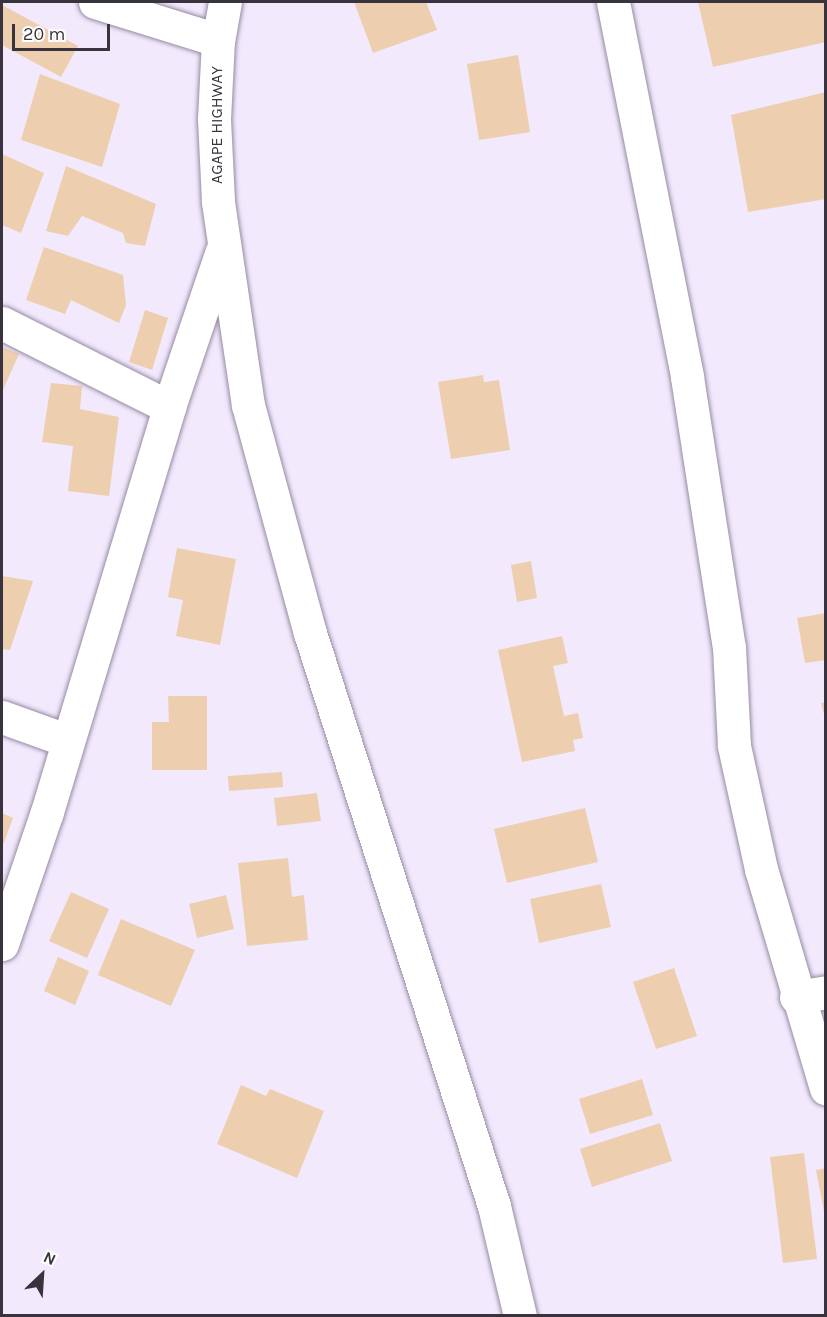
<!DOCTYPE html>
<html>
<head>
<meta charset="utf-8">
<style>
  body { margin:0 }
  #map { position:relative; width:827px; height:1317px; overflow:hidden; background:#f2e9fd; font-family:Karla,sans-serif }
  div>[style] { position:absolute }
  .building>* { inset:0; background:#edcfb0 }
  .roads { filter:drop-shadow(0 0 2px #968ba2) drop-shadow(0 0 2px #968ba2) }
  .minor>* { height:33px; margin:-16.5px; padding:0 16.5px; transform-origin:16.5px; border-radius:16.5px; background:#fff }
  span { translate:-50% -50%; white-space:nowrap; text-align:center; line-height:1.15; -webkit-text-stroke:4.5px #fff; paint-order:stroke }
  .street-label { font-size:16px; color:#38333d }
  .frame { position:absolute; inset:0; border:3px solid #38333d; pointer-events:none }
  .north { position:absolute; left:12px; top:1245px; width:60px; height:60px; -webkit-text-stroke:4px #fff; paint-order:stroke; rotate:25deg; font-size:16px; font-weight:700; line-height:24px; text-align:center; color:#38333d }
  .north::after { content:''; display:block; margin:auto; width:21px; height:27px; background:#38333d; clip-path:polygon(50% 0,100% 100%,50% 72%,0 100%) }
  .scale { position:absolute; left:12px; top:24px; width:98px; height:27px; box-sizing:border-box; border:3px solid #38333d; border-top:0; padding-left:8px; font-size:18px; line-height:21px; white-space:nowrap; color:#38333d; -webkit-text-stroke:4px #fff; paint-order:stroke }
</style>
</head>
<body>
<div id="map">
  <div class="building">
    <i style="clip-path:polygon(354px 2px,426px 2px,437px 30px,373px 53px)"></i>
    <i style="clip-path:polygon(698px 2px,826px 2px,826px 42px,713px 67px)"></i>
    <i style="clip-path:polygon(2px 5px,78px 46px,61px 77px,2px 45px)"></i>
    <i style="clip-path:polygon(518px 55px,530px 132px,479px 140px,467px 64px)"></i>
    <i style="clip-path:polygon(40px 74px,120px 104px,102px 167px,21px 140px)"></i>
    <i style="clip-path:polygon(826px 92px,826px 199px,748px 212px,731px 115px)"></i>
    <i style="clip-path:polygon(2px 154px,44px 173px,21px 233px,2px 225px)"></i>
    <i style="clip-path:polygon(66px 166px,156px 204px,145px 246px,126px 243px,123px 233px,82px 216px,68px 236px,46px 231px)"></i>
    <i style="clip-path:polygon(44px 247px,123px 275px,126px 305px,119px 323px,71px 300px,65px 314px,26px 300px)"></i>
    <i style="clip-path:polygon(145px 310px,168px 318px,152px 370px,129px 362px)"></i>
    <i style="clip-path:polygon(2px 347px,19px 354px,2px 392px)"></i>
    <i style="clip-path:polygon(483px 375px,484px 382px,499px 380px,510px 450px,451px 459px,438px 382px)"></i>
    <i style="clip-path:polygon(51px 383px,82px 386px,80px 409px,119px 417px,109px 496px,68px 491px,73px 446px,42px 442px)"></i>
    <i style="clip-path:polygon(177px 548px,236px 559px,220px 645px,176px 636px,183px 600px,168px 597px)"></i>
    <i style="clip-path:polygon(531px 561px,537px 598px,517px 602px,511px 565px)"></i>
    <i style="clip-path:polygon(2px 576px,33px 581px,10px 650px,2px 649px)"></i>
    <i style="clip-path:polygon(826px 613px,826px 660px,805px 663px,797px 618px)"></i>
    <i style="clip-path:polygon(562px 636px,568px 663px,553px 666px,564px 716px,578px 713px,583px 738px,573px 740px,575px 751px,522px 762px,498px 650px)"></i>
    <i style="clip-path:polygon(168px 696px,207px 696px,207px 770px,152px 770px,152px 722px,169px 722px)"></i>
    <i style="clip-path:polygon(826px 702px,826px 718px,825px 718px,821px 703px)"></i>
    <i style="clip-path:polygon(282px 772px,283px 787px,229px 791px,228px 776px)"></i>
    <i style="clip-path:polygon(317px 793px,321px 821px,277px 826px,274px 798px)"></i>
    <i style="clip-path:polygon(585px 808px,598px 862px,507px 883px,494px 829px)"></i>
    <i style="clip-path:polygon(2px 813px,13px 818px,2px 848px)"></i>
    <i style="clip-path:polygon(288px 858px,292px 897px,304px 895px,308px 940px,247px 946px,238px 863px)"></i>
    <i style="clip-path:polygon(601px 884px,611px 927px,539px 943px,530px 899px)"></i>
    <i style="clip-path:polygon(71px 892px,109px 909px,87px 958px,49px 941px)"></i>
    <i style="clip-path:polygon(226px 895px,234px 929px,197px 938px,189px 904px)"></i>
    <i style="clip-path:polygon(121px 919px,195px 950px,171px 1006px,98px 975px)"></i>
    <i style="clip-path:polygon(58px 957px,89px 971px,75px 1005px,44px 991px)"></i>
    <i style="clip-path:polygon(674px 968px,697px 1036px,656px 1049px,633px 982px)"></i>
    <i style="clip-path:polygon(642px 1079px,653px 1115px,590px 1134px,579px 1099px)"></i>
    <i style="clip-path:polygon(241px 1085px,266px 1096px,270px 1089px,324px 1111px,297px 1178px,217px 1144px)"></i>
    <i style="clip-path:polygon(660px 1123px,672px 1161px,592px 1187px,580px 1149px)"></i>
    <i style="clip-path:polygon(804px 1153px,817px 1259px,783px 1263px,770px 1157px)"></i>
    <i style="clip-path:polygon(826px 1168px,826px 1212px,824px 1212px,816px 1170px)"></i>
  </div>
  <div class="roads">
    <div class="minor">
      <i style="left:95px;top:2px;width:129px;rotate:17.2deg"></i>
      <i style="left:225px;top:2px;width:39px;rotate:100deg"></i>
      <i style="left:218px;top:40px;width:79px;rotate:92.9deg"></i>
      <i style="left:214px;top:119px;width:83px;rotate:87.2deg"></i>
      <i style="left:218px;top:202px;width:205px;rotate:81.6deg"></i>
      <i style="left:248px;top:405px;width:236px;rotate:74.8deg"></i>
      <i style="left:310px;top:633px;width:602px;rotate:72.2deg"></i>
      <i style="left:494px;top:1206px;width:113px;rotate:76.7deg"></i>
      <i style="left:613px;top:2px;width:382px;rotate:78.8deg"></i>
      <i style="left:687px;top:377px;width:273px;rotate:81.2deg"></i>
      <i style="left:729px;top:647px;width:99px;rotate:87.1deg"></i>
      <i style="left:734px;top:746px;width:126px;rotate:77.6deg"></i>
      <i style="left:761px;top:869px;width:229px;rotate:73.5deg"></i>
      <i style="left:2px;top:323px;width:187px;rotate:26.7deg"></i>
      <i style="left:2px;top:717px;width:68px;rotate:19.8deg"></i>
      <i style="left:2px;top:944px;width:139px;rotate:-71.2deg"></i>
      <i style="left:47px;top:812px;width:423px;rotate:-73.2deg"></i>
      <i style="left:169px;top:407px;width:163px;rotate:-71.3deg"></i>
      <i style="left:796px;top:997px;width:30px;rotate:-9deg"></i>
    </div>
  </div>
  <div class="street-label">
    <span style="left:217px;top:125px;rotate:-90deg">AGAPE HIGHWAY</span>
  </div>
  <div class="frame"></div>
  <div class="north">N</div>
  <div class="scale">20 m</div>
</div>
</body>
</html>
